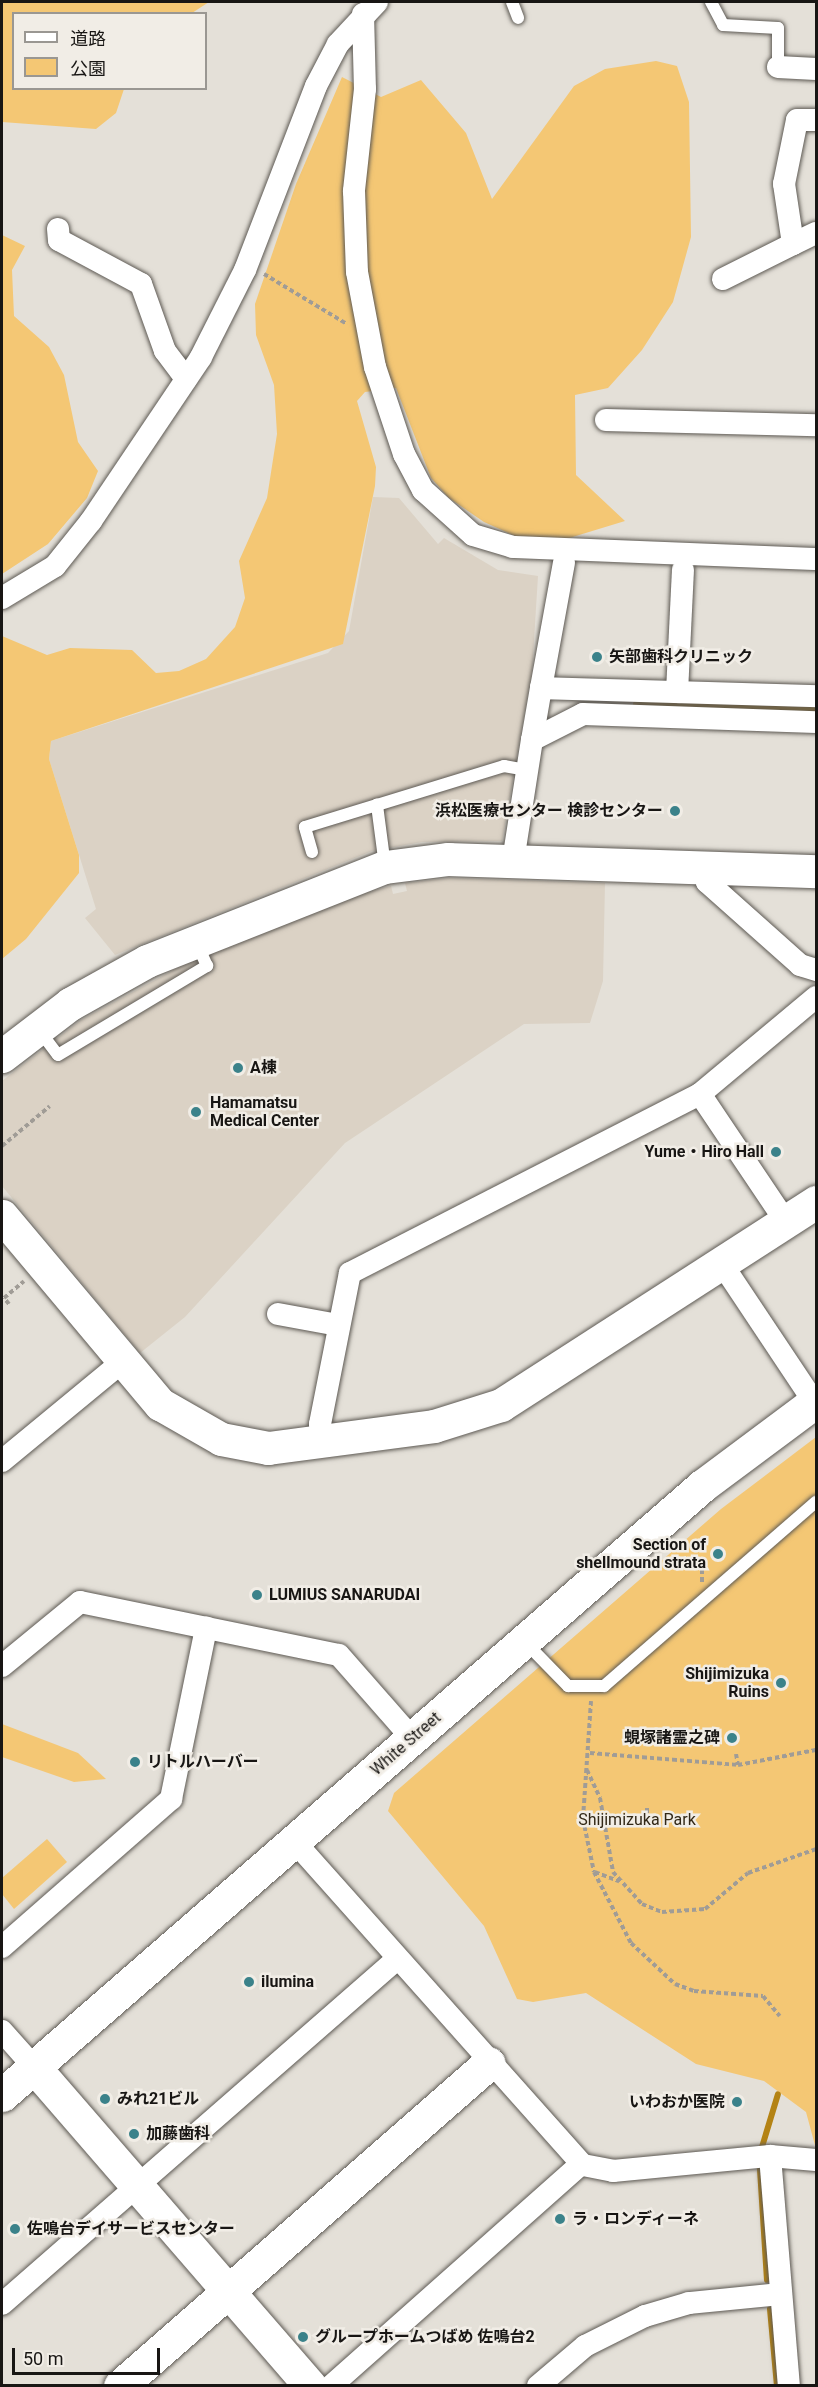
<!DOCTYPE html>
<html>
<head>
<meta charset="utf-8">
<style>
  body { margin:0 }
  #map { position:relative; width:818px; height:2387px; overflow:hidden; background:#e4e0d8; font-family:Roboto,"Noto Sans JP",sans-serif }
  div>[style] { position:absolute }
  .built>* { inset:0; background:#dbd2c5 }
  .green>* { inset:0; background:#f4c774 }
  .stream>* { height:6px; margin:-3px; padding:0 3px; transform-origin:3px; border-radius:3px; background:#b48314 }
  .path>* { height:4px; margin-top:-2px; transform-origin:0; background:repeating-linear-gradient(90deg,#a09c96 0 4.5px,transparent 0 7.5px) }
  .roads { filter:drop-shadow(0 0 2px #5d5953) drop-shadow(0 0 2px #5d5953) }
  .lane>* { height:12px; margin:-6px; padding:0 6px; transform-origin:6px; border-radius:6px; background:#fff }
  .street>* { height:22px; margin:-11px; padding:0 11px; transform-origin:11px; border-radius:11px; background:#fff }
  .secondary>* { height:33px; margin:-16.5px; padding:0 16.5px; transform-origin:16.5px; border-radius:16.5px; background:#fff }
  .dots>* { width:16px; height:16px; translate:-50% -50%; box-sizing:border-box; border:3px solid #f1ede6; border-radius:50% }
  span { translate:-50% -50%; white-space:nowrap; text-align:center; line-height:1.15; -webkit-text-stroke:5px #f1ede6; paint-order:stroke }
  .poi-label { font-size:16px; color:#181614; font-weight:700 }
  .left { translate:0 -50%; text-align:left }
  .right { translate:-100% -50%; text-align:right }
  .street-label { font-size:16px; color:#181614 }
  .park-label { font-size:16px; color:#322817 }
  .frame { position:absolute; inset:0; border:3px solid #181614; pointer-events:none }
  .legend { position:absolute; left:12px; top:12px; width:195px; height:78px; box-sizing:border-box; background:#f1ede6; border:2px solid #9a9792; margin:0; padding:8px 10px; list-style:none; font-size:18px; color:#181614 }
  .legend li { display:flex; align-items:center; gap:12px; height:30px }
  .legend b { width:30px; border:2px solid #9a9792 }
  .scale { position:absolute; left:12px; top:2348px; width:148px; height:27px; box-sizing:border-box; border:3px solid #181614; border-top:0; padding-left:8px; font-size:18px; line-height:21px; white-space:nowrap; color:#181614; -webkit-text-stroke:4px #f1ede6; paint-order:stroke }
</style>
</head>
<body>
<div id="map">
  <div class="built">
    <i style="clip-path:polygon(373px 497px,399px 498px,438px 544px,444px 538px,498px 570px,538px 576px,532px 672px,502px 841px,422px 842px,372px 851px,115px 955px,85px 918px,96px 909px,49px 759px,51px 741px,328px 653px,349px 631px)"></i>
    <i style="clip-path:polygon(449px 878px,605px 883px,603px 981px,590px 1023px,524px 1024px,345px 1143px,185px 1317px,140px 1353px,2px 1186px,2px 1081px,81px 1020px,181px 966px,360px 894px,391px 886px,393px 894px,407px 891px,405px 883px)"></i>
  </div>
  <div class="green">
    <i style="clip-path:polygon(2px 2px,209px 2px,192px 13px,14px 14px,14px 88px,124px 89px,116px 113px,96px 129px,2px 122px)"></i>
    <i style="clip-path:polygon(656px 61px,677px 66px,689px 102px,691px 237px,673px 302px,642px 350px,608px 388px,575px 395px,576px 475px,625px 521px,566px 539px,517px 537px,484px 522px,449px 498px,431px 478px,396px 388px,365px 392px,357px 401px,376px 467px,375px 486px,343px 644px,51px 741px,49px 759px,79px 855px,79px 873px,26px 939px,2px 959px,2px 636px,47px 655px,70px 648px,132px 650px,156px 673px,179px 671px,206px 659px,235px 627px,245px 598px,239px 561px,267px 498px,277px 434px,274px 385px,256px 335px,255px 304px,296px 184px,342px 77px,381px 97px,421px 80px,466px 133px,492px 199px,574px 86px,605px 69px)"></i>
    <i style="clip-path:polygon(2px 235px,25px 246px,12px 270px,14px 316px,49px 347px,64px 375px,78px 442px,98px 471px,87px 498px,48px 544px,2px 574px)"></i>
    <i style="clip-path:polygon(816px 1437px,816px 2149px,806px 2112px,764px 2081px,696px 2064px,586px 1993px,533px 2002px,517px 1999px,484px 1926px,388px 1811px,394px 1793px,721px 1509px)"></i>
    <i style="clip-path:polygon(2px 1724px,78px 1753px,106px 1779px,74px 1782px,2px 1757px)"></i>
    <i style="clip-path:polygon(47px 1839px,67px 1862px,14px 1909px,2px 1894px,2px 1878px)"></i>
  </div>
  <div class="stream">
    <i style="left:636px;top:704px;width:180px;rotate:1.9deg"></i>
    <i style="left:762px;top:2147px;width:55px;rotate:-73.2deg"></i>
    <i style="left:760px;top:2169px;width:111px;rotate:86.4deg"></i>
    <i style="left:770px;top:2309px;width:77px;rotate:84.8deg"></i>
  </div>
  <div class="path">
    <i style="left:264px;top:274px;width:97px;rotate:31.1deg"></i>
    <i style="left:2px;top:1146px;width:62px;rotate:-39.8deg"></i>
    <i style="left:9px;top:1304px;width:8px;rotate:-130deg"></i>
    <i style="left:4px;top:1298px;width:26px;rotate:-40deg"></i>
    <i style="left:702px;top:1582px;width:12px;rotate:-90deg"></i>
    <i style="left:591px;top:1701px;width:118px;rotate:93.9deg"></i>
    <i style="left:583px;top:1819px;width:54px;rotate:78.3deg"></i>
    <i style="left:594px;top:1872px;width:80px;rotate:62.5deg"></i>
    <i style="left:631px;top:1943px;width:60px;rotate:43deg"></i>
    <i style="left:675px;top:1984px;width:20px;rotate:20deg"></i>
    <i style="left:694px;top:1991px;width:69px;rotate:4.1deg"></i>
    <i style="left:763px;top:1996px;width:26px;rotate:50deg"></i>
    <i style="left:590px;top:1753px;width:148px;rotate:4.6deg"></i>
    <i style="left:738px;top:1765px;width:79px;rotate:-10.9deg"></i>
    <i style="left:736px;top:1754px;width:11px;rotate:80deg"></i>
    <i style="left:587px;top:1770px;width:31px;rotate:65deg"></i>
    <i style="left:600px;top:1798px;width:75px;rotate:80deg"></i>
    <i style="left:613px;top:1872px;width:43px;rotate:47.8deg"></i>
    <i style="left:642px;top:1904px;width:22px;rotate:22deg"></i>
    <i style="left:662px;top:1912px;width:43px;rotate:-4deg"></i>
    <i style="left:705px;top:1909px;width:56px;rotate:-39.9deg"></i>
    <i style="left:748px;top:1873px;width:72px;rotate:-19.4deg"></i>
    <i style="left:604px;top:1821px;width:43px;rotate:-1.3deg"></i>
    <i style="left:647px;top:1820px;width:13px;rotate:-90deg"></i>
    <i style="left:595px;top:1872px;width:26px;rotate:21deg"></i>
  </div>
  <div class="roads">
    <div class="lane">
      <i style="left:512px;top:2px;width:17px;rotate:69deg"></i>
      <i style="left:711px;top:2px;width:26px;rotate:62deg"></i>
      <i style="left:723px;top:25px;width:55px;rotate:3.1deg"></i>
      <i style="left:778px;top:28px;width:39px;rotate:90deg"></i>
      <i style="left:312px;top:852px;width:26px;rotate:-106deg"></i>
      <i style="left:305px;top:827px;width:75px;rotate:-17deg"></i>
      <i style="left:385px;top:866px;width:62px;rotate:-97.5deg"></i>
      <i style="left:377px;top:805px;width:133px;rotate:-17.1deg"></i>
      <i style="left:504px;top:766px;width:22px;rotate:10deg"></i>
      <i style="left:39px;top:1030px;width:31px;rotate:53deg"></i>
      <i style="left:58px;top:1055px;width:174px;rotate:-30.9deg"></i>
      <i style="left:207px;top:966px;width:24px;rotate:-114deg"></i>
      <i style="left:525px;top:1642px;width:62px;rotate:45.7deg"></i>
      <i style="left:568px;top:1686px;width:36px"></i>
      <i style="left:604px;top:1686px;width:281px;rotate:-41deg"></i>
    </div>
    <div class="street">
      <i style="left:363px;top:14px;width:75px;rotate:88.5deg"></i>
      <i style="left:365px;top:89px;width:103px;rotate:96.2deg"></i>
      <i style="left:354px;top:191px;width:81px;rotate:87.9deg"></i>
      <i style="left:357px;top:272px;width:97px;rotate:79.3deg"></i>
      <i style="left:375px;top:367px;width:92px;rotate:71.6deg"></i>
      <i style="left:404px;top:454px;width:41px;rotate:62.2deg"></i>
      <i style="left:423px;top:490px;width:67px;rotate:42deg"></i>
      <i style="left:473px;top:535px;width:42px;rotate:16.7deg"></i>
      <i style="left:513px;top:547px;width:303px;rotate:2.3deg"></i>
      <i style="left:778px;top:67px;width:38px;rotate:3deg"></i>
      <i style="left:58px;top:229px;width:11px;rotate:85deg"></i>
      <i style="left:59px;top:240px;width:93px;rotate:28.2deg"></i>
      <i style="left:141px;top:284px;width:71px;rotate:70.3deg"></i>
      <i style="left:165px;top:351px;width:35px;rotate:53deg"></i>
      <i style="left:793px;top:244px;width:25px;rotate:-26deg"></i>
      <i style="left:723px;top:279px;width:78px;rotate:-26.6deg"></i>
      <i style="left:793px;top:244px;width:61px;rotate:-98.5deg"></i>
      <i style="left:784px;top:184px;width:65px;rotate:-78.5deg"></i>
      <i style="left:797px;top:120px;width:19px"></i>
      <i style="left:606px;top:420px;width:210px;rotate:1.4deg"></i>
      <i style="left:2px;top:598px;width:62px;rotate:-31.1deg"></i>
      <i style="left:55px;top:566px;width:58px;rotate:-51.3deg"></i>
      <i style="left:91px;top:521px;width:197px;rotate:-56.1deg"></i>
      <i style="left:201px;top:357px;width:97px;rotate:-63.2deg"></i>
      <i style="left:245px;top:270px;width:197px;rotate:-68.9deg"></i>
      <i style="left:316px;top:86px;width:47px;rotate:-62.4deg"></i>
      <i style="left:338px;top:44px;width:57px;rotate:-47.1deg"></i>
      <i style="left:541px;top:688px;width:127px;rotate:-79.6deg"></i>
      <i style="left:677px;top:692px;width:122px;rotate:-87.2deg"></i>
      <i style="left:532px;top:740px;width:53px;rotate:-80.2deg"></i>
      <i style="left:541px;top:688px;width:275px;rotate:1.7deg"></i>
      <i style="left:513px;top:861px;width:122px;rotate:-81.1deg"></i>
      <i style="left:532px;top:740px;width:57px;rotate:-27deg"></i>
      <i style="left:583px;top:714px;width:233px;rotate:2deg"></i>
      <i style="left:707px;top:867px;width:15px;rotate:90deg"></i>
      <i style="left:707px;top:882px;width:125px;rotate:41.7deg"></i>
      <i style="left:800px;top:965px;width:17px;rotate:17deg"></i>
      <i style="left:700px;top:1094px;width:154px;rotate:56.1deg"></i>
      <i style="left:722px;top:1264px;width:166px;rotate:56.3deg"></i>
      <i style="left:278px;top:1314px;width:61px;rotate:10.4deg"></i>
      <i style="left:323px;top:1443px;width:19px;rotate:-99deg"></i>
      <i style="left:320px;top:1424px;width:154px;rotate:-78.8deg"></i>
      <i style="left:350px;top:1273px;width:393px;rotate:-27.1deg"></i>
      <i style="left:700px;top:1094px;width:151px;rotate:-39.9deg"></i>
      <i style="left:2px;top:1461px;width:156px;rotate:-39.5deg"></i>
      <i style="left:2px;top:1666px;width:101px;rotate:-39.4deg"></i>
      <i style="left:80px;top:1602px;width:264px;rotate:11.6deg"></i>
      <i style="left:339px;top:1655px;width:111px;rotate:48.7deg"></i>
      <i style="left:294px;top:1841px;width:434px;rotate:48.3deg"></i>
      <i style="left:583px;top:2165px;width:31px;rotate:11deg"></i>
      <i style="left:613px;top:2171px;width:158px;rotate:-5.5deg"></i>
      <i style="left:770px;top:2156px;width:46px;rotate:5deg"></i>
      <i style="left:2px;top:1947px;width:225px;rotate:-41.2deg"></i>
      <i style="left:171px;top:1799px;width:175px;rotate:-78.4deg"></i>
      <i style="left:2px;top:2031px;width:48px;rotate:48.4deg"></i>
      <i style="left:770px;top:2156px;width:231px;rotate:85.3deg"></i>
      <i style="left:2px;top:2304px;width:524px;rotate:-41.13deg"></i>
      <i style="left:331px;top:2386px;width:334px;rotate:-41.6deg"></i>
      <i style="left:538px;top:2386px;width:62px;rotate:-40.4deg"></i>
      <i style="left:585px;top:2346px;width:67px;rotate:-26.6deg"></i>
      <i style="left:645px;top:2316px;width:46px;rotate:-16.5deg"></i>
      <i style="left:689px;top:2303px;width:91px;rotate:-5.6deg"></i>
    </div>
    <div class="secondary">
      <i style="left:2px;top:1056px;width:86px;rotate:-37.4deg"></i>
      <i style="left:70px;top:1004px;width:88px;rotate:-29.2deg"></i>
      <i style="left:147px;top:961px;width:256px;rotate:-21.6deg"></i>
      <i style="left:385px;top:867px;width:64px;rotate:-7.2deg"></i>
      <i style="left:448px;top:859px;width:368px;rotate:1.9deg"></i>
      <i style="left:2px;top:1216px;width:246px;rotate:50deg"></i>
      <i style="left:160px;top:1404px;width:70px;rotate:29.8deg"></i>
      <i style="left:221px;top:1439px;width:48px;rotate:10.8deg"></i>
      <i style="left:268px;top:1448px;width:167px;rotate:-7.5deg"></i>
      <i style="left:434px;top:1426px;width:70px;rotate:-17.4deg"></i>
      <i style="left:501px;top:1405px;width:375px;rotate:-32.8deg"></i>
      <i style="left:34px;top:2067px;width:422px;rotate:49.1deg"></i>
      <i style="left:2px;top:2095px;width:928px;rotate:-41.02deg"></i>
      <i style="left:702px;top:1486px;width:142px;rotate:-36.7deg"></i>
      <i style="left:120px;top:2386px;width:490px;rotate:-41.2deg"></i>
    </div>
  </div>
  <div class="dots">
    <i style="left:597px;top:657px;background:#3b828a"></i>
    <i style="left:675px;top:811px;background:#3b828a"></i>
    <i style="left:238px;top:1068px;background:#3b828a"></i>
    <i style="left:196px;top:1112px;background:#3b828a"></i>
    <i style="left:776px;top:1152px;background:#3b828a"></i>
    <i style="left:718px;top:1554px;background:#3b828a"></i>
    <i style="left:257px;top:1595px;background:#3b828a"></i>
    <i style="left:781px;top:1683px;background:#3b828a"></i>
    <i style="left:732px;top:1738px;background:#3b828a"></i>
    <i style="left:135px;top:1762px;background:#3b828a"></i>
    <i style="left:249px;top:1982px;background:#3b828a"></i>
    <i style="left:105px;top:2099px;background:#3b828a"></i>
    <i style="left:737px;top:2102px;background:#3b828a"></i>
    <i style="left:134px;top:2134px;background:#3b828a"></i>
    <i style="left:560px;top:2219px;background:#3b828a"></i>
    <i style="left:15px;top:2229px;background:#3b828a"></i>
    <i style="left:303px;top:2337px;background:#3b828a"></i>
  </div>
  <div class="poi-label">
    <span class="left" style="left:609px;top:657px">矢部歯科クリニック</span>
    <span class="right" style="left:663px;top:811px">浜松医療センター 検診センター</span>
    <span class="left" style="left:250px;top:1068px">A棟</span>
    <span class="left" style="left:210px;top:1112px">Hamamatsu<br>Medical Center</span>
    <span class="right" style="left:764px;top:1152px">Yume・Hiro Hall</span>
    <span class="right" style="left:706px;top:1554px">Section of<br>shellmound strata</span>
    <span class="left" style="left:269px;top:1595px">LUMIUS SANARUDAI</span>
    <span class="right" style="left:769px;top:1683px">Shijimizuka<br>Ruins</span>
    <span class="right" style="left:720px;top:1738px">蜆塚諸霊之碑</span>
    <span class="left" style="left:147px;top:1762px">リトルハーバー</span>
    <span class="left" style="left:261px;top:1982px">ilumina</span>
    <span class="left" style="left:117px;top:2099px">みれ21ビル</span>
    <span class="right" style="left:725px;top:2102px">いわおか医院</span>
    <span class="left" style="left:146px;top:2134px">加藤歯科</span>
    <span class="left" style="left:572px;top:2219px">ラ・ロンディーネ</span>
    <span class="left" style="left:27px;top:2229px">佐鳴台デイサービスセンター</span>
    <span class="left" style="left:315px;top:2337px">グループホームつばめ 佐鳴台2</span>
  </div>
  <div class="street-label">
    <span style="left:406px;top:1744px;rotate:-41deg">White Street</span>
  </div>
  <div class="park-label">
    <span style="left:637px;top:1820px">Shijimizuka Park</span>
  </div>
  <div class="frame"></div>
  <ul class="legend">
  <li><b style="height:8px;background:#fff"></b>道路</li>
  <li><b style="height:16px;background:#f4c774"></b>公園</li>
  </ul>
  <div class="scale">50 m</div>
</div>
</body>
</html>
